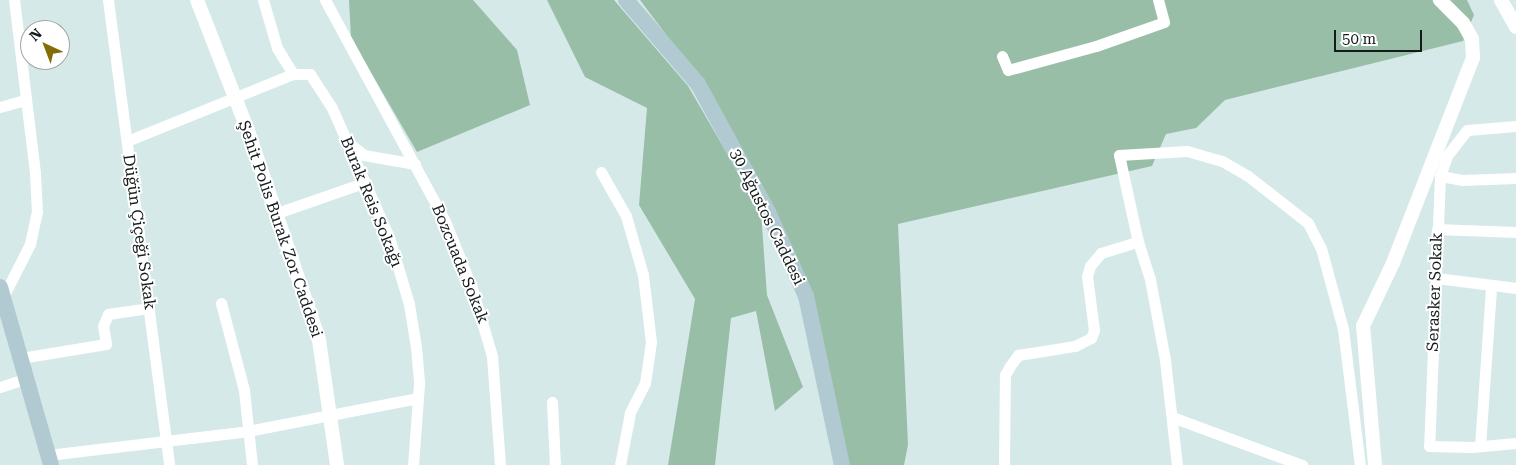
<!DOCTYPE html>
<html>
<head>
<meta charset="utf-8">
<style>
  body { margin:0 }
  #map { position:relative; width:1516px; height:465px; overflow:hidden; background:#d5e9e9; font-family:"Roboto Serif",serif }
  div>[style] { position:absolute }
  .green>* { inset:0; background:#99bea7 }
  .minor>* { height:11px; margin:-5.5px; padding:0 5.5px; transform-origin:5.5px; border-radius:5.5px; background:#fff }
  .tertiary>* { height:14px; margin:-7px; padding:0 7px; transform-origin:7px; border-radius:7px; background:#fff }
  .secondary>* { height:16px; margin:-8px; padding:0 8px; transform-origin:8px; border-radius:8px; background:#b1cad1 }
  span { translate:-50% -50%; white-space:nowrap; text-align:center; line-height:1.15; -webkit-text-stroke:4px #fff; paint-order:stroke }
  .street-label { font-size:16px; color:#141b1b }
  .north { position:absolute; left:20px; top:20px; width:50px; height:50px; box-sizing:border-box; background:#fff; border:1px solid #a1a4a4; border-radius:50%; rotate:317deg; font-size:14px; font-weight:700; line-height:20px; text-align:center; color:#141b1b }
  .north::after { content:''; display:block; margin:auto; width:18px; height:22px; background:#846d09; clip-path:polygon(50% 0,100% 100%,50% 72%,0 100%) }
  .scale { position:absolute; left:1334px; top:30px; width:88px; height:22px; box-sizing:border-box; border:2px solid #141b1b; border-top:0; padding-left:6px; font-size:15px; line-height:18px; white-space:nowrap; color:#141b1b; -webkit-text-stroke:4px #fff; paint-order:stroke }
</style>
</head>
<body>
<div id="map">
  <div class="green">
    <i style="clip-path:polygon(349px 0,473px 0,517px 50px,530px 105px,417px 152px,351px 38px)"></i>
    <i style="clip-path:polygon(547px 0,614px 0,688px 86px,761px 212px,767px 295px,803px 387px,775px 411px,756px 311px,731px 318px,715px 465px,668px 465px,695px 299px,639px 205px,647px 108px,585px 77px)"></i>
    <i style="clip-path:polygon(640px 0,1467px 0,1474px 15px,1463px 41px,1225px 100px,1196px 128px,1166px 134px,1152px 166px,898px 224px,908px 445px,904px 465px,843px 465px,810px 291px,697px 76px)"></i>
  </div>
  <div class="minor">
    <i style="left:108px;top:0;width:469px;rotate:82.5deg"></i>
    <i style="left:263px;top:0;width:50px;rotate:73.7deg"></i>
    <i style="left:277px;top:48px;width:31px;rotate:58deg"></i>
    <i style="left:293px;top:74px;width:17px"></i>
    <i style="left:310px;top:74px;width:40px;rotate:57.1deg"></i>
    <i style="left:332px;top:108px;width:141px;rotate:66.2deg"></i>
    <i style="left:389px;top:237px;width:70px;rotate:73.4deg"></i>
    <i style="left:409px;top:304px;width:44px;rotate:80.8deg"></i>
    <i style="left:416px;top:347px;width:37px;rotate:85deg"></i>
    <i style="left:419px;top:384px;width:81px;rotate:94.2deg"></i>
    <i style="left:325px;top:0;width:251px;rotate:61.5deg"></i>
    <i style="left:445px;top:221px;width:72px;rotate:68.1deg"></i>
    <i style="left:472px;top:288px;width:71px;rotate:73.6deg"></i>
    <i style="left:492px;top:356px;width:109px;rotate:85.8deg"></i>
    <i style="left:1002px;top:56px;width:15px;rotate:67deg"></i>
    <i style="left:1008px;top:70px;width:91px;rotate:-15.3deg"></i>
    <i style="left:1096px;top:46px;width:72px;rotate:-19.4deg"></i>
    <i style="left:1164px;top:22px;width:23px;rotate:-105deg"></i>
    <i style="left:0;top:107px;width:25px;rotate:-16deg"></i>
    <i style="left:1516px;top:126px;width:49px;rotate:175.3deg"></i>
    <i style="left:1467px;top:130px;width:33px;rotate:128deg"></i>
    <i style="left:1447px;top:156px;width:21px;rotate:109deg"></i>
    <i style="left:1440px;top:176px;width:270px;rotate:92.3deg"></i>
    <i style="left:1429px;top:446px;width:43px;rotate:1.3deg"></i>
    <i style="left:1472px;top:447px;width:44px;rotate:-5.2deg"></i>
    <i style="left:127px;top:141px;width:179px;rotate:-22deg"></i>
    <i style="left:350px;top:144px;width:18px;rotate:38deg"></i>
    <i style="left:364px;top:155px;width:52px;rotate:10deg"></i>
    <i style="left:601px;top:172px;width:51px;rotate:60.4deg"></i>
    <i style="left:626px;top:216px;width:61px;rotate:73.9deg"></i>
    <i style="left:643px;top:275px;width:67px;rotate:83.2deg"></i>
    <i style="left:651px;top:342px;width:41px;rotate:98.3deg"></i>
    <i style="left:645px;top:383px;width:34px;rotate:117deg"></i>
    <i style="left:630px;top:413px;width:53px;rotate:100.9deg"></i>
    <i style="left:1440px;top:176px;width:22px;rotate:10deg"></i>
    <i style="left:1462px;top:180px;width:54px;rotate:-2.1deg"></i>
    <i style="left:277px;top:213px;width:94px;rotate:-19.2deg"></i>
    <i style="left:1437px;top:229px;width:79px;rotate:2.2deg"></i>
    <i style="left:1138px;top:242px;width:39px;rotate:72deg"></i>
    <i style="left:1150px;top:279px;width:82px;rotate:79.5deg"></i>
    <i style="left:1165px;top:360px;width:106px;rotate:83.5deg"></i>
    <i style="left:1436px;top:278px;width:81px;rotate:7.1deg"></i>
    <i style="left:3px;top:297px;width:59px;rotate:-63deg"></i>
    <i style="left:30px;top:244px;width:33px;rotate:-78deg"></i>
    <i style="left:37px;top:212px;width:39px;rotate:-93deg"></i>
    <i style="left:35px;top:173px;width:174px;rotate:-96.9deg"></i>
    <i style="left:221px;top:303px;width:90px;rotate:75.2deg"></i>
    <i style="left:244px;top:390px;width:75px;rotate:83.9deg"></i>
    <i style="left:21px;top:358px;width:86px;rotate:-9.4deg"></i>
    <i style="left:106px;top:344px;width:18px;rotate:-99deg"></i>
    <i style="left:103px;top:326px;width:13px;rotate:-67deg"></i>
    <i style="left:108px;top:314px;width:41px;rotate:-8.3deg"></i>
    <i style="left:0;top:387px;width:28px;rotate:-18deg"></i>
    <i style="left:552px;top:402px;width:63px;rotate:87.3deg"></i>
    <i style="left:1172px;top:417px;width:139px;rotate:20.3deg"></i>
    <i style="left:1480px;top:446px;width:159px;rotate:-86deg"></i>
    <i style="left:48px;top:455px;width:201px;rotate:-6.8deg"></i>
    <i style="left:248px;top:431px;width:173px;rotate:-11deg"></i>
    <i style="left:1004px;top:465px;width:90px;rotate:-89.4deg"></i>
    <i style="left:1005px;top:375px;width:10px;rotate:-61deg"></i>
    <i style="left:1010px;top:366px;width:14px;rotate:-54deg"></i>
    <i style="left:1018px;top:355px;width:58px;rotate:-9deg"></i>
    <i style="left:1075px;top:346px;width:18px;rotate:-27deg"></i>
    <i style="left:1091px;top:338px;width:9px;rotate:-69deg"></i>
    <i style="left:1094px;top:330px;width:54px;rotate:-97.4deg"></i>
    <i style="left:1087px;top:276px;width:10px;rotate:-73deg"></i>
    <i style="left:1090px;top:266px;width:17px;rotate:-50deg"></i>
    <i style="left:1101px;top:253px;width:39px;rotate:-17deg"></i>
    <i style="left:1138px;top:242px;width:89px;rotate:-102.3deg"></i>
    <i style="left:1119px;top:155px;width:68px;rotate:-3.4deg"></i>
    <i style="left:1187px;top:151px;width:36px;rotate:16deg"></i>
    <i style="left:1222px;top:161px;width:30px;rotate:30deg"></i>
    <i style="left:1248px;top:176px;width:76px;rotate:38.1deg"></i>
    <i style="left:1308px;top:223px;width:28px;rotate:63deg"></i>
    <i style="left:1321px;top:248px;width:84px;rotate:74.8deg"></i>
    <i style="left:1343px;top:329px;width:137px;rotate:82.9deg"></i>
  </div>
  <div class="tertiary">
    <i style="left:197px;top:0;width:141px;rotate:68.7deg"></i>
    <i style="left:248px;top:131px;width:221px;rotate:71.2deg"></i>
    <i style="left:319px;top:340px;width:126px;rotate:81.8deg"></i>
    <i style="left:1501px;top:0;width:31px;rotate:61deg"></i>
    <i style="left:1375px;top:465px;width:140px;rotate:-94.9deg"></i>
    <i style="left:1363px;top:326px;width:70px;rotate:-64.5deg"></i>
    <i style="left:1393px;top:263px;width:220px;rotate:-68.7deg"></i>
    <i style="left:1473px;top:58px;width:19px;rotate:-93deg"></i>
    <i style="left:1472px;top:39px;width:18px;rotate:-119deg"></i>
    <i style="left:1463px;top:23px;width:33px;rotate:-135deg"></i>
  </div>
  <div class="secondary">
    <i style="left:626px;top:0;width:111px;rotate:49.4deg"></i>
    <i style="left:698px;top:84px;width:146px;rotate:61.3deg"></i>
    <i style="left:768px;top:212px;width:92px;rotate:65.7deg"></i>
    <i style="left:806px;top:296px;width:173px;rotate:78deg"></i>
    <i style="left:0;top:287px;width:185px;rotate:74deg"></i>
  </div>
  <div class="street-label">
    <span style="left:371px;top:202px;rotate:68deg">Burak Reis Sokağı</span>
    <span style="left:767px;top:217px;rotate:64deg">30 Ağustos Caddesi</span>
    <span style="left:280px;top:229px;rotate:71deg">Şehit Polis Burak Zor Caddesi</span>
    <span style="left:139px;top:232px;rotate:82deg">Düğün Çiçeği Sokak</span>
    <span style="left:460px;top:264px;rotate:68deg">Bozcuada Sokak</span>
    <span style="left:1435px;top:292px;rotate:-88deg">Serasker Sokak</span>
  </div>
  <div class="north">N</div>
  <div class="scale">50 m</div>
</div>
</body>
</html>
